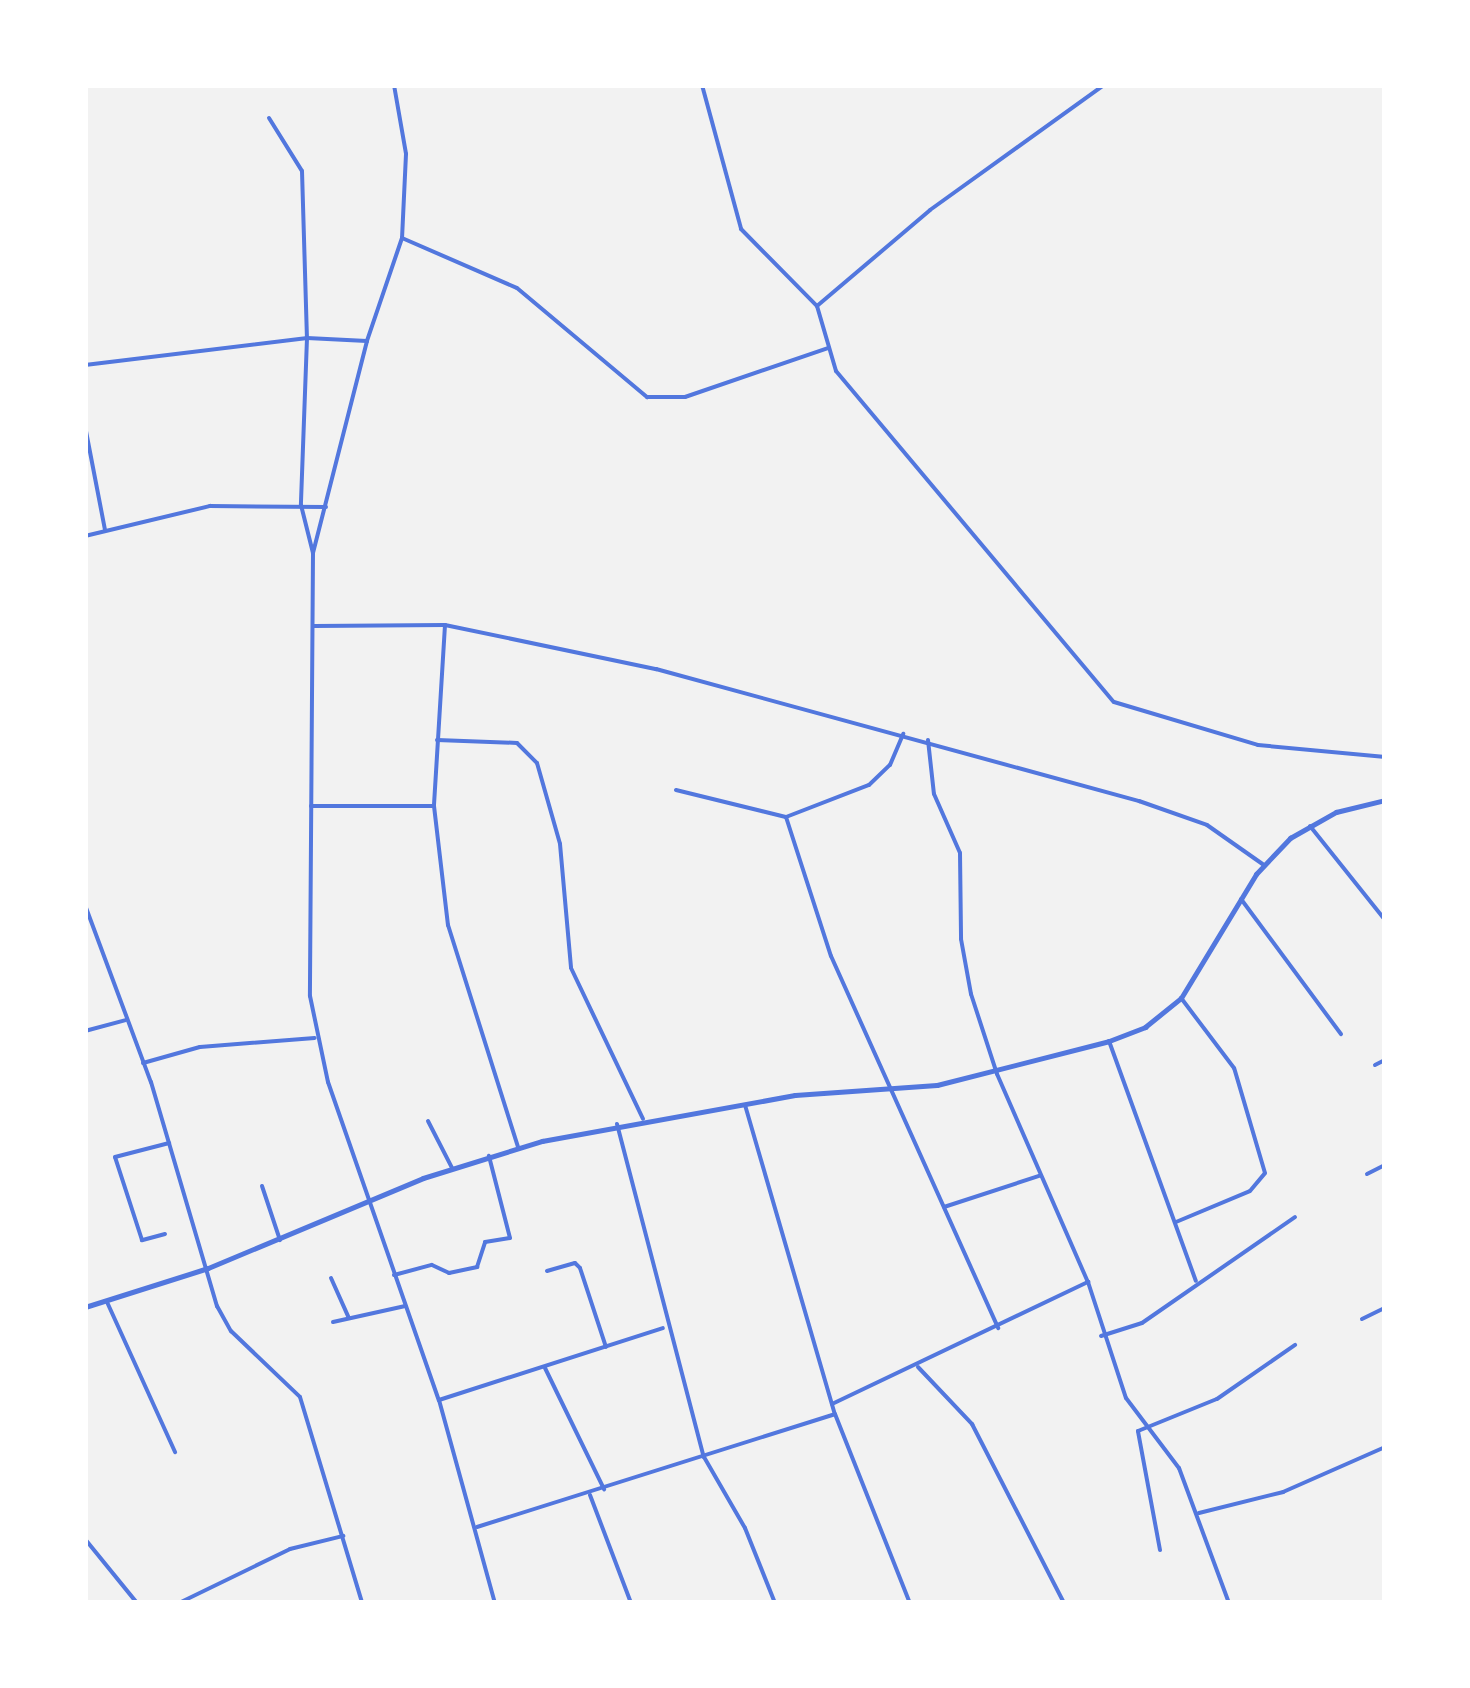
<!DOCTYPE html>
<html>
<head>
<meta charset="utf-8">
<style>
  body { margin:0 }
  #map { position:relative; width:1470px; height:1688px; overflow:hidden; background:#f2f2f2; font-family:Poppins,sans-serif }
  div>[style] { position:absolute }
  .minor>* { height:4px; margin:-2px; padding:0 2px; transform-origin:2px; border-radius:2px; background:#5277de }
  .tertiary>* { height:5px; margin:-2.5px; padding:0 2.5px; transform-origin:2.5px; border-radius:2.5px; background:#5277de }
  span { translate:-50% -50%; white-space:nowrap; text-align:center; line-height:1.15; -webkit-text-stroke:8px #fff; paint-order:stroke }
  .frame { position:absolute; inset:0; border:88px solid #fff; pointer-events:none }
</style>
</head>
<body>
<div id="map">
  <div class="minor">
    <i style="left:394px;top:85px;width:70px;rotate:80.1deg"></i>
    <i style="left:406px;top:154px;width:84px;rotate:92.7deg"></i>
    <i style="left:402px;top:238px;width:109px;rotate:108.8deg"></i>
    <i style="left:367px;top:341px;width:219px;rotate:104.3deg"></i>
    <i style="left:313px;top:553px;width:443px;rotate:90.4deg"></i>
    <i style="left:310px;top:996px;width:88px;rotate:78.2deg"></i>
    <i style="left:328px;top:1082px;width:337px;rotate:70.8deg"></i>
    <i style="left:439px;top:1400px;width:211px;rotate:74.6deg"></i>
    <i style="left:702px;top:85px;width:149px;rotate:74.8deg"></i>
    <i style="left:741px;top:229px;width:108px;rotate:45.4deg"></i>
    <i style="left:817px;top:306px;width:68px;rotate:73.7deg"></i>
    <i style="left:836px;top:371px;width:432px;rotate:50deg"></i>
    <i style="left:1114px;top:702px;width:150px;rotate:16.6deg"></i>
    <i style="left:1258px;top:745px;width:128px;rotate:5.4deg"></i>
    <i style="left:269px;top:118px;width:62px;rotate:58.1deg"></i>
    <i style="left:302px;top:171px;width:167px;rotate:88.3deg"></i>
    <i style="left:307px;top:338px;width:167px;rotate:92.1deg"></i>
    <i style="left:301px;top:505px;width:49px;rotate:76deg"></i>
    <i style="left:402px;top:238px;width:125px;rotate:23.5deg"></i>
    <i style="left:517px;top:288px;width:170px;rotate:40deg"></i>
    <i style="left:647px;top:397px;width:38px"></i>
    <i style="left:685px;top:397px;width:151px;rotate:-18.9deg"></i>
    <i style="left:817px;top:306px;width:148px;rotate:-40.3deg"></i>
    <i style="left:930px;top:210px;width:214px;rotate:-35.7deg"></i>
    <i style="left:85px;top:365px;width:224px;rotate:-6.9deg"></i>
    <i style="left:307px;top:338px;width:60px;rotate:2.9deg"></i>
    <i style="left:85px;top:426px;width:106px;rotate:79.1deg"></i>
    <i style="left:85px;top:536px;width:129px;rotate:-13.5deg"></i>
    <i style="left:210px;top:506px;width:116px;rotate:0.5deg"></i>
    <i style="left:445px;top:625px;width:181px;rotate:93.5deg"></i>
    <i style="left:434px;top:806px;width:120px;rotate:83.3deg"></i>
    <i style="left:448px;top:925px;width:233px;rotate:72.5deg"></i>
    <i style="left:314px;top:626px;width:131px;rotate:-0.4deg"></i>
    <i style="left:445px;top:625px;width:216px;rotate:11.8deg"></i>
    <i style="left:656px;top:669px;width:501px;rotate:15.29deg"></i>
    <i style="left:1139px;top:801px;width:72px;rotate:19.4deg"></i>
    <i style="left:1207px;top:825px;width:70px;rotate:35.1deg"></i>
    <i style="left:437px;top:740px;width:80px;rotate:2.1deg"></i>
    <i style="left:517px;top:743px;width:28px;rotate:45deg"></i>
    <i style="left:537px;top:763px;width:84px;rotate:74.1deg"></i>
    <i style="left:560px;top:844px;width:124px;rotate:84.9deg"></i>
    <i style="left:571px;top:968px;width:167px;rotate:64.5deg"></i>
    <i style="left:928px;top:740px;width:54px;rotate:83.7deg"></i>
    <i style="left:934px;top:794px;width:64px;rotate:66.2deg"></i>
    <i style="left:960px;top:853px;width:86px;rotate:89.3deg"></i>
    <i style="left:961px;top:939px;width:56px;rotate:79.7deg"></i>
    <i style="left:971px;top:994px;width:84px;rotate:72deg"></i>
    <i style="left:997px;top:1074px;width:227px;rotate:66.4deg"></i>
    <i style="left:1088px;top:1282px;width:122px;rotate:71.9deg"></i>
    <i style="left:1126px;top:1398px;width:88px;rotate:52.9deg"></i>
    <i style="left:1179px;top:1468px;width:144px;rotate:69.7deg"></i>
    <i style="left:676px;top:790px;width:113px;rotate:13.8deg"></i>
    <i style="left:786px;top:817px;width:89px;rotate:-21.1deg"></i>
    <i style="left:869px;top:785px;width:29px;rotate:-44deg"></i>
    <i style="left:890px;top:765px;width:34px;rotate:-67deg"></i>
    <i style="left:311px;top:806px;width:123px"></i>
    <i style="left:786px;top:817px;width:146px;rotate:72.1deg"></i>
    <i style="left:831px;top:956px;width:408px;rotate:65.8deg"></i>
    <i style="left:1310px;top:826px;width:120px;rotate:51.4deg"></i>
    <i style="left:1241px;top:899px;width:168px;rotate:53.5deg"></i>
    <i style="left:85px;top:905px;width:189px;rotate:69.6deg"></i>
    <i style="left:151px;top:1082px;width:234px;rotate:73.6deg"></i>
    <i style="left:217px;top:1306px;width:29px;rotate:61deg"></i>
    <i style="left:231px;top:1331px;width:95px;rotate:43.7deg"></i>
    <i style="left:300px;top:1397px;width:215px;rotate:73.2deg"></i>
    <i style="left:85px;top:1031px;width:42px;rotate:-15deg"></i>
    <i style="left:1109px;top:1041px;width:255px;rotate:70.1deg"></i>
    <i style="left:143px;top:1063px;width:59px;rotate:-15.7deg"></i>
    <i style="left:200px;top:1047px;width:115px;rotate:-4.5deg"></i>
    <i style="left:1375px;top:1065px;width:11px;rotate:-27deg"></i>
    <i style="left:745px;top:1105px;width:322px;rotate:73.8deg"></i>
    <i style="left:835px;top:1414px;width:203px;rotate:68.4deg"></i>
    <i style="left:428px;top:1121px;width:53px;rotate:62.9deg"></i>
    <i style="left:617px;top:1124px;width:344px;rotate:75.4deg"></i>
    <i style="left:704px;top:1457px;width:82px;rotate:60deg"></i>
    <i style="left:745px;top:1528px;width:81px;rotate:68.2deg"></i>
    <i style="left:1367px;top:1174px;width:20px;rotate:-27deg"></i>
    <i style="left:262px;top:1186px;width:57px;rotate:71.6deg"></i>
    <i style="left:944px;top:1207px;width:100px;rotate:-18.1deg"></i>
    <i style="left:1176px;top:1222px;width:80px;rotate:-22.7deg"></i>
    <i style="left:1250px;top:1191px;width:23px;rotate:-50deg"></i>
    <i style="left:1265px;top:1173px;width:109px;rotate:-106.4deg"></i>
    <i style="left:1234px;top:1068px;width:88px;rotate:-127.1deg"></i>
    <i style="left:165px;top:1234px;width:24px;rotate:165deg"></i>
    <i style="left:142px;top:1240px;width:87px;rotate:-108deg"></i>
    <i style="left:115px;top:1157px;width:56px;rotate:-14.5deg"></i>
    <i style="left:547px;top:1271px;width:29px;rotate:-16deg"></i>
    <i style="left:575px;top:1263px;width:7px;rotate:45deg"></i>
    <i style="left:580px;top:1268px;width:83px;rotate:71.8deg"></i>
    <i style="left:394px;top:1275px;width:39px;rotate:-15deg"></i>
    <i style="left:432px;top:1265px;width:19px;rotate:25deg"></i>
    <i style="left:449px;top:1273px;width:29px;rotate:-12deg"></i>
    <i style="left:477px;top:1267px;width:26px;rotate:-72deg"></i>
    <i style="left:485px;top:1242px;width:25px;rotate:-9deg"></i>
    <i style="left:510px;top:1238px;width:85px;rotate:-104.4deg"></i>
    <i style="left:331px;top:1278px;width:42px;rotate:65.9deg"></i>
    <i style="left:107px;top:1302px;width:165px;rotate:65.6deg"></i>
    <i style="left:1362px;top:1319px;width:25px;rotate:-26deg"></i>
    <i style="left:333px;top:1322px;width:74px;rotate:-12.5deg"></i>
    <i style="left:1101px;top:1336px;width:43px;rotate:-17.6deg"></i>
    <i style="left:1142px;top:1323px;width:186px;rotate:-34.7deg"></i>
    <i style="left:918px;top:1367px;width:79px;rotate:46.5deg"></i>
    <i style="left:972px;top:1424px;width:201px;rotate:62.8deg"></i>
    <i style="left:545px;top:1368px;width:135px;rotate:64deg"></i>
    <i style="left:439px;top:1400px;width:235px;rotate:-17.8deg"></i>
    <i style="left:832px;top:1404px;width:284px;rotate:-25.5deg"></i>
    <i style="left:590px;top:1495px;width:116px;rotate:69.2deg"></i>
    <i style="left:1199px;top:1513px;width:87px;rotate:-14deg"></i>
    <i style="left:1283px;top:1492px;width:111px;rotate:-23.8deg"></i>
    <i style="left:477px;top:1527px;width:375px;rotate:-17.5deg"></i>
    <i style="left:85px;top:1539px;width:82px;rotate:50.9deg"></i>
    <i style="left:1160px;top:1550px;width:121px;rotate:-100.5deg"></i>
    <i style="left:1138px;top:1431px;width:85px;rotate:-22.1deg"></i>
    <i style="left:1217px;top:1399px;width:95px;rotate:-34.7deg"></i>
    <i style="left:179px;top:1603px;width:123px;rotate:-25.9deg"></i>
    <i style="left:290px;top:1549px;width:55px;rotate:-13.8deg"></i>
  </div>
  <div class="tertiary">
    <i style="left:85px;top:1307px;width:129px;rotate:-17.6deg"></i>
    <i style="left:208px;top:1268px;width:233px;rotate:-22.7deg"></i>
    <i style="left:423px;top:1178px;width:125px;rotate:-17.3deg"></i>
    <i style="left:542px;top:1141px;width:257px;rotate:-10.3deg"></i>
    <i style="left:795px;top:1095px;width:142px;rotate:-4deg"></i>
    <i style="left:937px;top:1085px;width:178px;rotate:-14.3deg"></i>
    <i style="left:1109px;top:1041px;width:39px;rotate:-21deg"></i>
    <i style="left:1145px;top:1027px;width:46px;rotate:-38.9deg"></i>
    <i style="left:1181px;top:998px;width:145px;rotate:-58.8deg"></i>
    <i style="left:1256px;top:874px;width:50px;rotate:-46.6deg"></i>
    <i style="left:1290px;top:838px;width:53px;rotate:-29.5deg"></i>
    <i style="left:1336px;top:812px;width:50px;rotate:-13.8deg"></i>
  </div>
  <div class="frame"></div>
</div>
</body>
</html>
